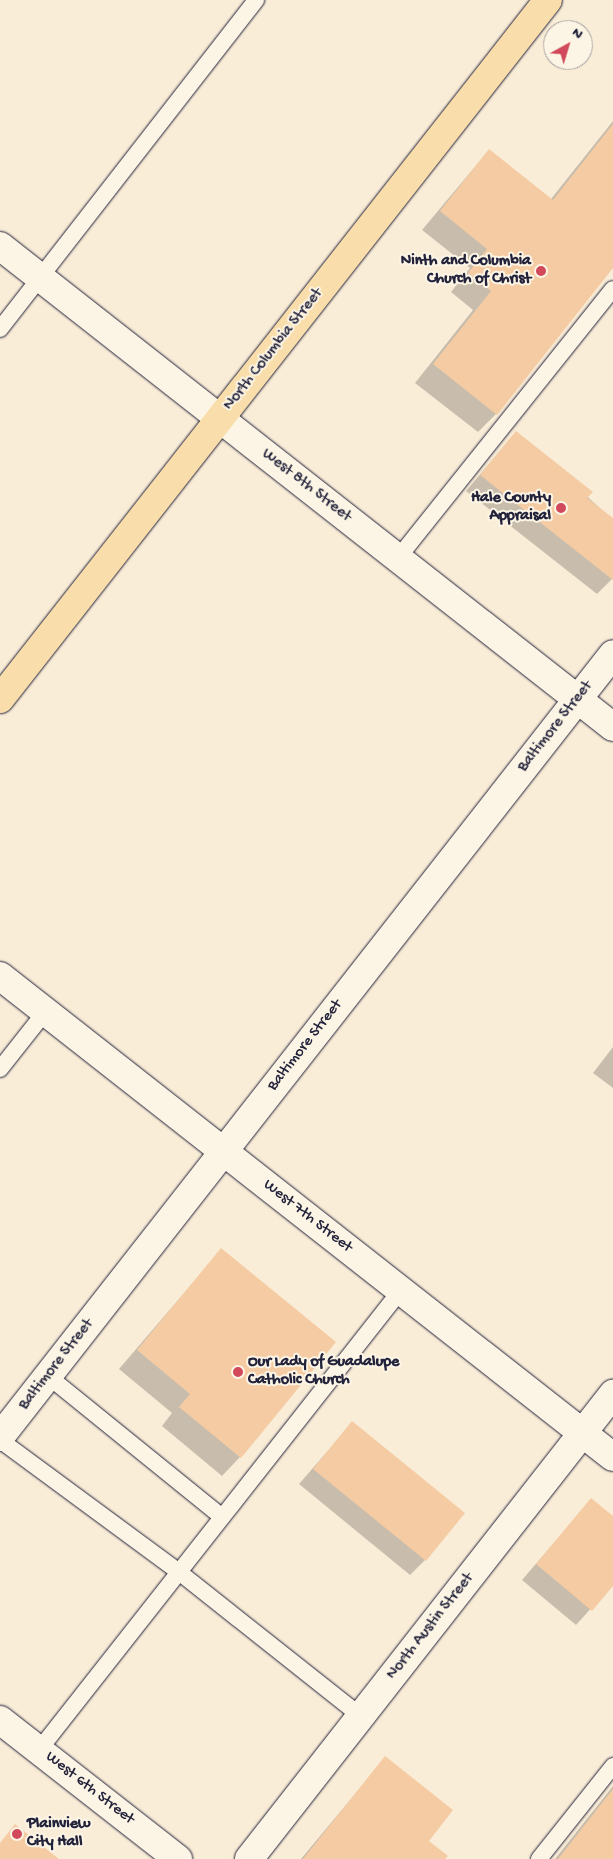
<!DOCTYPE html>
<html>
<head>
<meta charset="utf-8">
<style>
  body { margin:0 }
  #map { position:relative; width:613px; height:1859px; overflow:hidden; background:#faedd8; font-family:"Gochi Hand",sans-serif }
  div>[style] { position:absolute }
  .shadow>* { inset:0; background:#0003 }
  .building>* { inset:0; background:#f4cba3 }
  .roads { filter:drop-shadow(0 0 1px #22223b) drop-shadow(0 0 1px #22223b) }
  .service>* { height:16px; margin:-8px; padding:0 8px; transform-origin:8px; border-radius:8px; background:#fcf5e5 }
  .minor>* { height:28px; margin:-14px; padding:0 14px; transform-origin:14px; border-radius:14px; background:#fcf5e5 }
  .primary>* { height:28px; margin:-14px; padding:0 14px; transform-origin:14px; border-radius:14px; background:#f9deab }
  .dots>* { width:14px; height:14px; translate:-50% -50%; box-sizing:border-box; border:2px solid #fcf5e5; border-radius:50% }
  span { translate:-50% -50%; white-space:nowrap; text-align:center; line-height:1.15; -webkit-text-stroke:4px #fcf5e5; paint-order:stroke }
  .poi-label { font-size:16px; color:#22223b; font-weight:700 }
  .right { translate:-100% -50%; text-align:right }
  .left { translate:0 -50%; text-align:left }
  .street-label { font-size:16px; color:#22223b }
  .north { position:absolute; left:543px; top:20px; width:50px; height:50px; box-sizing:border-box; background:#fcf5e5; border:1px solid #a5a1a1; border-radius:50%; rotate:39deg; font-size:14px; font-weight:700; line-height:20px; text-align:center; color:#22223b }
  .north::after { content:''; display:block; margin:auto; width:18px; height:22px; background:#d1495b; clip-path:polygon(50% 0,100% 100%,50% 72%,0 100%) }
</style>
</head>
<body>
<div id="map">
  <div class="shadow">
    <i style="clip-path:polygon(613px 121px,613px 266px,496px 414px,478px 432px,415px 383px,473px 310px,451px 292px,470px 268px,422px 230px,489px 150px,551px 199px)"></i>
    <i style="clip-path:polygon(516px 432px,613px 520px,613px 578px,597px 594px,466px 491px)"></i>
    <i style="clip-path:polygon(613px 1047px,613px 1088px,593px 1073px)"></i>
    <i style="clip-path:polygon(221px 1250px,240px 1457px,222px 1476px,162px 1426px,172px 1413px,119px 1369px)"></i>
    <i style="clip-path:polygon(352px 1423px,425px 1560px,410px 1575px,299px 1484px)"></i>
    <i style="clip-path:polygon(591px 1500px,613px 1518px,613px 1584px,576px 1625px,522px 1580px)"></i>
    <i style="clip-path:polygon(385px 1758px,427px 1841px,444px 1859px,301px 1859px)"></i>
    <i style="clip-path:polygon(613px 1786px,613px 1859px,555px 1859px)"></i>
  </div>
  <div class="building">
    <i style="clip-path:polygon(613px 124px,613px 268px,497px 415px,433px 364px,491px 291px,468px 273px,487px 249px,440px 211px,489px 149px,553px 200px)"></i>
    <i style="clip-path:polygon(516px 431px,593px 492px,587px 498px,613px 518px,613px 580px,480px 475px)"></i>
    <i style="clip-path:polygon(221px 1248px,336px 1342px,241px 1458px,179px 1407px,190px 1394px,137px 1350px)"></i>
    <i style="clip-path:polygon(352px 1421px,465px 1513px,426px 1561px,313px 1469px)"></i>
    <i style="clip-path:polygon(591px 1498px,613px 1516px,613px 1586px,592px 1611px,536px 1564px)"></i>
    <i style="clip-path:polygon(385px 1756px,453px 1810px,429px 1841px,448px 1856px,445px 1859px,303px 1859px)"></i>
    <i style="clip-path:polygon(613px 1789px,613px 1859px,558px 1859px)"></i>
    <i style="clip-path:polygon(15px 1824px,59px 1859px,0 1859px,0 1843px)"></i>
  </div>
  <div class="roads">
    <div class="service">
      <i style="left:0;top:329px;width:417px;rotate:-52.1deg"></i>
      <i style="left:398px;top:558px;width:344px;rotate:-51.4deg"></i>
      <i style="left:0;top:1069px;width:73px;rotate:-51.7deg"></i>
      <i style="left:48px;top:1376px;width:224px;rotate:39deg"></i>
      <i style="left:0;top:1440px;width:222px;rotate:36.4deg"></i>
      <i style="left:179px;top:1572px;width:232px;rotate:38.4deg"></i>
      <i style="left:39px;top:1750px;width:585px;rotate:-51.8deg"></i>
      <i style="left:539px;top:1859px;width:119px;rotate:-51.5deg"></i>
    </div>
    <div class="minor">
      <i style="left:0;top:246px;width:779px;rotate:38.12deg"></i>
      <i style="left:0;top:976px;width:779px;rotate:38.12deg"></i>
      <i style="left:0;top:1437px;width:994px;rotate:-51.94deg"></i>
      <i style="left:0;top:1720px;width:226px;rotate:38deg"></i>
      <i style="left:249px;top:1859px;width:591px;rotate:-51.95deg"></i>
    </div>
    <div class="primary">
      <i style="left:0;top:699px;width:888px;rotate:-51.9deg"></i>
    </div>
  </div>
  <div class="dots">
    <i style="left:541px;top:271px;background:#d1495b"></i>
    <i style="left:561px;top:508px;background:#d1495b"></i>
    <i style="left:238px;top:1372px;background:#d1495b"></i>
    <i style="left:17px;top:1834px;background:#d1495b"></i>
  </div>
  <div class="poi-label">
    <span class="right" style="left:531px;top:271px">Ninth and Columbia<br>Church of Christ</span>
    <span class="right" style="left:551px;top:508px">Hale County<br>Appraisal</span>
    <span class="left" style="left:248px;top:1372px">Our Lady of Guadalupe<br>Catholic Church</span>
    <span class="left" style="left:27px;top:1834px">Plainview<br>City Hall</span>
  </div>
  <div class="street-label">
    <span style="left:274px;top:350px;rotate:-52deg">North Columbia Street</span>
    <span style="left:306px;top:486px;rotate:38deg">West 8th Street</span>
    <span style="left:556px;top:727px;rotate:-52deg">Baltimore Street</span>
    <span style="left:306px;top:1046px;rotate:-52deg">Baltimore Street</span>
    <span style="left:307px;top:1217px;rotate:38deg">West 7th Street</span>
    <span style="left:57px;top:1365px;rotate:-52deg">Baltimore Street</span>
    <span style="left:431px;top:1627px;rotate:-52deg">North Austin Street</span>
    <span style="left:89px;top:1789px;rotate:38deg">West 6th Street</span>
  </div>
  <div class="north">N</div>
</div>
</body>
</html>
